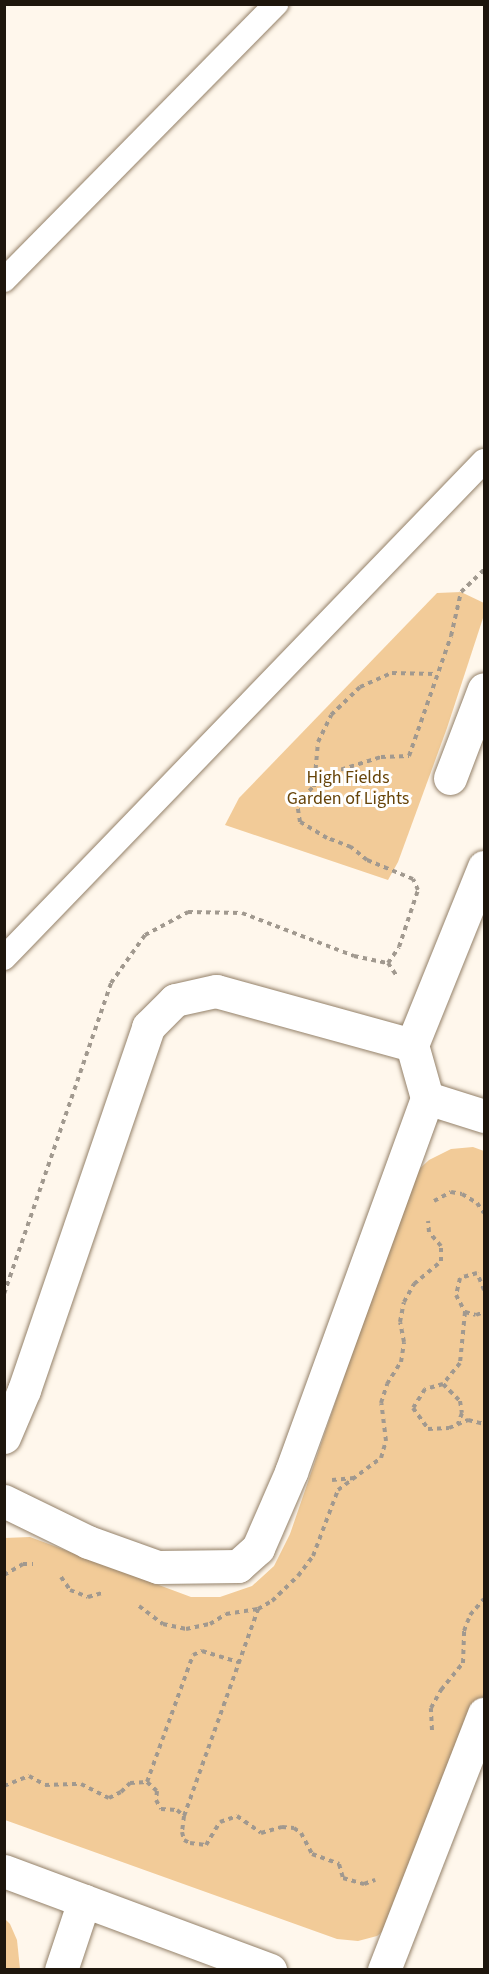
<!DOCTYPE html>
<html>
<head>
<meta charset="utf-8">
<style>
  body { margin:0 }
  #map { position:relative; width:489px; height:1974px; overflow:hidden; background:#fff7ec; font-family:"Source Sans 3",sans-serif }
  div>[style] { position:absolute }
  .green>* { inset:0; background:#f2cb98 }
  .path>* { height:4px; margin-top:-2px; transform-origin:0; background:repeating-linear-gradient(90deg,#a1998f 0 4.5px,transparent 0 9px) }
  .roads { filter:drop-shadow(0 0 2px #948169) drop-shadow(0 0 2px #948169) }
  .lane>* { height:24px; margin:-12px; padding:0 12px; transform-origin:12px; border-radius:12px; background:#fff }
  .street>* { height:33px; margin:-16.5px; padding:0 16.5px; transform-origin:16.5px; border-radius:16.5px; background:#fff }
  span { translate:-50% -50%; white-space:nowrap; text-align:center; line-height:1.15; -webkit-text-stroke:6px #fff; paint-order:stroke }
  .park-label { font-size:18px; color:#674409 }
  .frame { position:absolute; inset:0; border:6px solid #1e160d; pointer-events:none }
</style>
</head>
<body>
<div id="map">
  <div class="green">
    <i style="clip-path:polygon(461px 592px,484px 603px,484px 615px,447px 728px,398px 862px,388px 880px,225px 825px,239px 798px,437px 593px)"></i>
    <i style="clip-path:polygon(473px 1147px,484px 1151px,484px 1694px,401px 1917px,377px 1936px,358px 1941px,337px 1939px,5px 1820px,4px 1538px,30px 1537px,191px 1597px,220px 1597px,252px 1586px,274px 1566px,290px 1534px,414px 1174px,429px 1160px,451px 1149px)"></i>
    <i style="clip-path:polygon(5px 1919px,10px 1924px,17px 1940px,20px 1969px,5px 1969px)"></i>
  </div>
  <div class="path">
    <i style="left:314px;top:787px;width:45px;rotate:-84.9deg"></i>
    <i style="left:318px;top:742px;width:30px;rotate:-64deg"></i>
    <i style="left:331px;top:715px;width:40px;rotate:-44deg"></i>
    <i style="left:360px;top:687px;width:35px;rotate:-24deg"></i>
    <i style="left:392px;top:673px;width:43px;rotate:1.3deg"></i>
    <i style="left:388px;top:963px;width:14px;rotate:56deg"></i>
    <i style="left:434px;top:1201px;width:19px;rotate:-28deg"></i>
    <i style="left:451px;top:1192px;width:11px;rotate:10deg"></i>
    <i style="left:462px;top:1194px;width:17px;rotate:31deg"></i>
    <i style="left:477px;top:1203px;width:12px;rotate:55deg"></i>
    <i style="left:484px;top:1290px;width:18px;rotate:-112deg"></i>
    <i style="left:477px;top:1273px;width:18px;rotate:164deg"></i>
    <i style="left:460px;top:1278px;width:17px;rotate:103deg"></i>
    <i style="left:456px;top:1295px;width:19px;rotate:62deg"></i>
    <i style="left:465px;top:1312px;width:51px;rotate:95.6deg"></i>
    <i style="left:460px;top:1363px;width:27px;rotate:129deg"></i>
    <i style="left:443px;top:1384px;width:19px;rotate:164deg"></i>
    <i style="left:425px;top:1389px;width:22px;rotate:122deg"></i>
    <i style="left:413px;top:1408px;width:26px;rotate:54deg"></i>
    <i style="left:428px;top:1429px;width:21px;rotate:-3deg"></i>
    <i style="left:449px;top:1428px;width:21px;rotate:-23deg"></i>
    <i style="left:468px;top:1420px;width:16px;rotate:14deg"></i>
    <i style="left:4px;top:1294px;width:329px;rotate:-71deg"></i>
    <i style="left:111px;top:983px;width:59px;rotate:-54.7deg"></i>
    <i style="left:145px;top:935px;width:49px;rotate:-28.1deg"></i>
    <i style="left:188px;top:912px;width:54px;rotate:1.1deg"></i>
    <i style="left:242px;top:913px;width:120px;rotate:21deg"></i>
    <i style="left:354px;top:956px;width:35px;rotate:12deg"></i>
    <i style="left:388px;top:963px;width:19px;rotate:-55deg"></i>
    <i style="left:399px;top:947px;width:60px;rotate:-71.6deg"></i>
    <i style="left:418px;top:890px;width:12px;rotate:-114deg"></i>
    <i style="left:413px;top:879px;width:50px;rotate:-157.6deg"></i>
    <i style="left:367px;top:860px;width:21px;rotate:-141deg"></i>
    <i style="left:351px;top:847px;width:26px;rotate:-159deg"></i>
    <i style="left:327px;top:838px;width:31px;rotate:-149deg"></i>
    <i style="left:300px;top:822px;width:18px;rotate:-99deg"></i>
    <i style="left:297px;top:804px;width:40px;rotate:-47deg"></i>
    <i style="left:324px;top:775px;width:60px;rotate:-17.5deg"></i>
    <i style="left:381px;top:757px;width:28px;rotate:-2deg"></i>
    <i style="left:409px;top:756px;width:127px;rotate:-70.7deg"></i>
    <i style="left:451px;top:636px;width:45px;rotate:-77.2deg"></i>
    <i style="left:461px;top:592px;width:32px;rotate:-44deg"></i>
    <i style="left:465px;top:1312px;width:11px;rotate:15deg"></i>
    <i style="left:476px;top:1315px;width:9px;rotate:-21deg"></i>
    <i style="left:443px;top:1384px;width:24px;rotate:45deg"></i>
    <i style="left:460px;top:1401px;width:12px;rotate:81deg"></i>
    <i style="left:462px;top:1413px;width:12px;rotate:110deg"></i>
    <i style="left:332px;top:1480px;width:22px;rotate:-5deg"></i>
    <i style="left:4px;top:1575px;width:22px;rotate:-30deg"></i>
    <i style="left:23px;top:1564px;width:10px"></i>
    <i style="left:61px;top:1577px;width:16px;rotate:55deg"></i>
    <i style="left:70px;top:1590px;width:19px;rotate:21deg"></i>
    <i style="left:88px;top:1597px;width:15px;rotate:-16deg"></i>
    <i style="left:139px;top:1606px;width:30px;rotate:37deg"></i>
    <i style="left:163px;top:1624px;width:24px;rotate:12deg"></i>
    <i style="left:186px;top:1629px;width:25px;rotate:-12deg"></i>
    <i style="left:210px;top:1624px;width:19px;rotate:-32deg"></i>
    <i style="left:226px;top:1614px;width:32px;rotate:-9deg"></i>
    <i style="left:258px;top:1609px;width:16px;rotate:-30deg"></i>
    <i style="left:272px;top:1601px;width:36px;rotate:-44deg"></i>
    <i style="left:298px;top:1576px;width:25px;rotate:-53deg"></i>
    <i style="left:313px;top:1556px;width:71px;rotate:-69.3deg"></i>
    <i style="left:338px;top:1490px;width:54px;rotate:-36.7deg"></i>
    <i style="left:381px;top:1458px;width:18px;rotate:-74deg"></i>
    <i style="left:386px;top:1441px;width:38px;rotate:-97deg"></i>
    <i style="left:381px;top:1403px;width:20px;rotate:-72deg"></i>
    <i style="left:387px;top:1384px;width:26px;rotate:-58deg"></i>
    <i style="left:401px;top:1362px;width:20px;rotate:-81deg"></i>
    <i style="left:404px;top:1342px;width:20px;rotate:-101deg"></i>
    <i style="left:400px;top:1322px;width:20px;rotate:-79deg"></i>
    <i style="left:404px;top:1302px;width:21px;rotate:-61deg"></i>
    <i style="left:414px;top:1284px;width:35px;rotate:-40deg"></i>
    <i style="left:441px;top:1261px;width:15px;rotate:-90deg"></i>
    <i style="left:441px;top:1246px;width:18px;rotate:-131deg"></i>
    <i style="left:429px;top:1232px;width:11px;rotate:-95deg"></i>
    <i style="left:4px;top:1637px;width:2px;rotate:90deg"></i>
    <i style="left:432px;top:1730px;width:22px;rotate:-93deg"></i>
    <i style="left:431px;top:1708px;width:21px;rotate:-61deg"></i>
    <i style="left:441px;top:1690px;width:35px;rotate:-51deg"></i>
    <i style="left:463px;top:1663px;width:32px;rotate:-88deg"></i>
    <i style="left:464px;top:1631px;width:17px;rotate:-69deg"></i>
    <i style="left:470px;top:1615px;width:21px;rotate:-49deg"></i>
    <i style="left:147px;top:1782px;width:135px;rotate:-70.1deg"></i>
    <i style="left:193px;top:1655px;width:10px;rotate:-24deg"></i>
    <i style="left:202px;top:1651px;width:39px;rotate:17deg"></i>
    <i style="left:4px;top:1786px;width:27px;rotate:-22deg"></i>
    <i style="left:29px;top:1776px;width:18px;rotate:29deg"></i>
    <i style="left:45px;top:1785px;width:36px;rotate:-2deg"></i>
    <i style="left:81px;top:1784px;width:31px;rotate:27deg"></i>
    <i style="left:109px;top:1798px;width:13px;rotate:-27deg"></i>
    <i style="left:121px;top:1792px;width:13px;rotate:-45deg"></i>
    <i style="left:130px;top:1783px;width:17px;rotate:-3deg"></i>
    <i style="left:147px;top:1782px;width:13px;rotate:42deg"></i>
    <i style="left:157px;top:1791px;width:9px;rotate:96deg"></i>
    <i style="left:156px;top:1800px;width:10px;rotate:61deg"></i>
    <i style="left:161px;top:1809px;width:16px;rotate:4deg"></i>
    <i style="left:177px;top:1810px;width:9px;rotate:41deg"></i>
    <i style="left:184px;top:1816px;width:16px;rotate:97deg"></i>
    <i style="left:182px;top:1832px;width:8px;rotate:76deg"></i>
    <i style="left:184px;top:1840px;width:7px;rotate:27deg"></i>
    <i style="left:190px;top:1843px;width:16px;rotate:7deg"></i>
    <i style="left:206px;top:1845px;width:27px;rotate:-59deg"></i>
    <i style="left:220px;top:1822px;width:18px;rotate:-19deg"></i>
    <i style="left:237px;top:1816px;width:29px;rotate:35deg"></i>
    <i style="left:261px;top:1833px;width:22px;rotate:-16deg"></i>
    <i style="left:282px;top:1827px;width:12px;rotate:5deg"></i>
    <i style="left:294px;top:1828px;width:9px;rotate:36deg"></i>
    <i style="left:301px;top:1833px;width:24px;rotate:62deg"></i>
    <i style="left:312px;top:1854px;width:29px;rotate:20deg"></i>
    <i style="left:339px;top:1864px;width:15px;rotate:74deg"></i>
    <i style="left:343px;top:1878px;width:22px;rotate:16deg"></i>
    <i style="left:364px;top:1884px;width:12px;rotate:-20deg"></i>
    <i style="left:184px;top:1816px;width:220px;rotate:-70.3deg"></i>
  </div>
  <div class="roads">
    <div class="lane">
      <i style="left:4px;top:280px;width:388px;rotate:-45.4deg"></i>
      <i style="left:4px;top:958px;width:691px;rotate:-46deg"></i>
    </div>
    <div class="street">
      <i style="left:450px;top:778px;width:95px;rotate:-69.1deg"></i>
      <i style="left:427px;top:1098px;width:60px;rotate:17.5deg"></i>
      <i style="left:4px;top:1437px;width:51px;rotate:-66.9deg"></i>
      <i style="left:24px;top:1390px;width:384px;rotate:-71.1deg"></i>
      <i style="left:148px;top:1027px;width:38px;rotate:-45deg"></i>
      <i style="left:175px;top:1000px;width:42px;rotate:-12.4deg"></i>
      <i style="left:216px;top:991px;width:203px;rotate:15.4deg"></i>
      <i style="left:412px;top:1045px;width:192px;rotate:-68deg"></i>
      <i style="left:4px;top:1501px;width:93px;rotate:26deg"></i>
      <i style="left:88px;top:1542px;width:74px;rotate:19.7deg"></i>
      <i style="left:158px;top:1567px;width:80px;rotate:-0.7deg"></i>
      <i style="left:238px;top:1566px;width:27px;rotate:-42deg"></i>
      <i style="left:258px;top:1548px;width:83px;rotate:-66.5deg"></i>
      <i style="left:291px;top:1472px;width:398px;rotate:-70deg"></i>
      <i style="left:427px;top:1098px;width:55px;rotate:-105.8deg"></i>
      <i style="left:4px;top:1871px;width:284px;rotate:20.4deg"></i>
      <i style="left:61px;top:1970px;width:73px;rotate:-71.6deg"></i>
      <i style="left:384px;top:1970px;width:275px;rotate:-68.7deg"></i>
    </div>
  </div>
  <div class="park-label">
    <span style="left:348px;top:789px">High Fields<br>Garden of Lights</span>
  </div>
  <div class="frame"></div>
</div>
</body>
</html>
